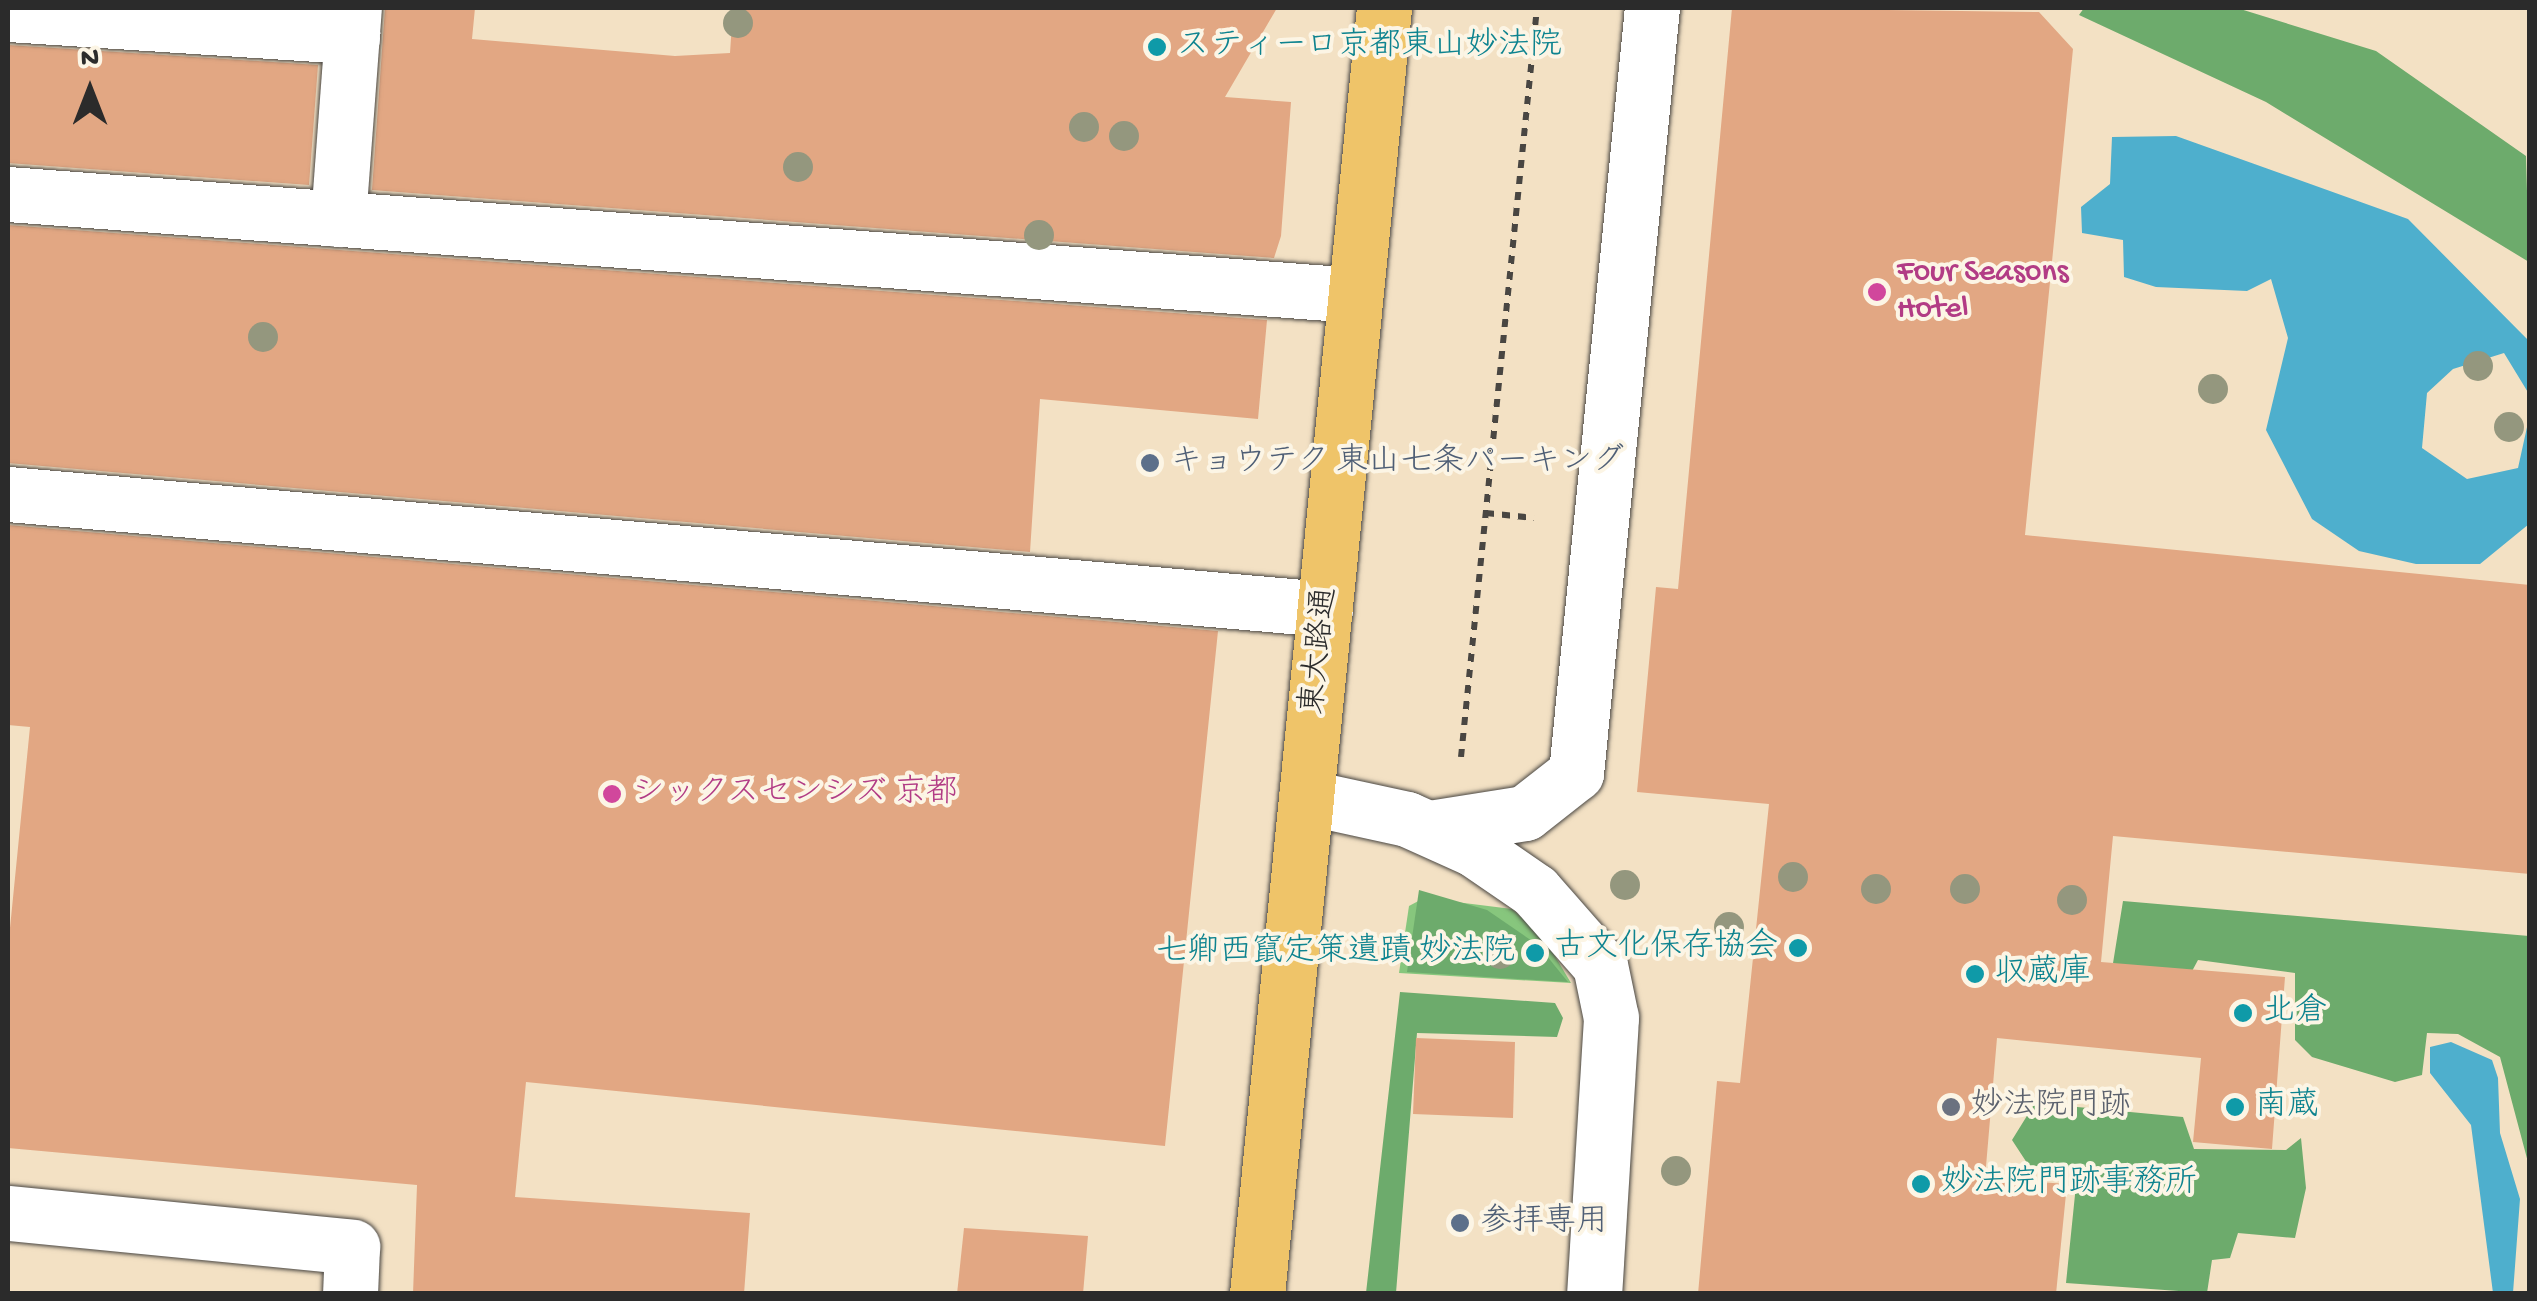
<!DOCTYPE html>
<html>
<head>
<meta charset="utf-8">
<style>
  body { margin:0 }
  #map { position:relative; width:2537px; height:1301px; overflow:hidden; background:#f3e1c4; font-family:"Gochi Hand","Klee One",sans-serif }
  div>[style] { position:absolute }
  .green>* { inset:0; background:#87c67d }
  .forest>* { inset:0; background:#6dab6c }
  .water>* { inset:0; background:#4eafcd }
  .building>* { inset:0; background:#e2a783 }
  .path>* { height:6px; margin-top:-3px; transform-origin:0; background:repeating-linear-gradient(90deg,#494642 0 8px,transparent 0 16px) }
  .roads { filter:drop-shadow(0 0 2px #494642) drop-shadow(0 0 2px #494642) }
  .minor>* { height:55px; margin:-27.5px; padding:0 27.5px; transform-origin:27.5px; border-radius:27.5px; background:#fff }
  .major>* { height:55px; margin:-27.5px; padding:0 27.5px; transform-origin:27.5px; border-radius:27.5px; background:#efc469 }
  .trees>* { width:30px; height:30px; margin:-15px; border-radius:50%; background:#94977e }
  .dots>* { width:28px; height:28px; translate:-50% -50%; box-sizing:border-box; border:5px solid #fcf5e5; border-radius:50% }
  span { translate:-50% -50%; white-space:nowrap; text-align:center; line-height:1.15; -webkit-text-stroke:8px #fcf5e5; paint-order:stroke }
  .culture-label { font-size:32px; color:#0d838f }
  .left { translate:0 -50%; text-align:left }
  .right { translate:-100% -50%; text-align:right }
  .hotel-label { font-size:32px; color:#b23c85 }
  .service-label { font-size:32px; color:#4e5e75 }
  .street-label { font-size:32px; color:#2b2b2b }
  .worship-label { font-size:32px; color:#5b616d }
  .frame { position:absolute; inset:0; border:10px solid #2b2b2b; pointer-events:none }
  .north { position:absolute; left:40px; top:40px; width:100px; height:100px; -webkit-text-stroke:8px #fcf5e5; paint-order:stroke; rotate:0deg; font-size:28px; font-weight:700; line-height:40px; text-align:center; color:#2b2b2b }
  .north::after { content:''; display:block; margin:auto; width:35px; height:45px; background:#2b2b2b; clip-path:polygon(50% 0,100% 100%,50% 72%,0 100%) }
</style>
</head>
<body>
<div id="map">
  <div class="green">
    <i style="clip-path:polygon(1424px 898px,1512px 909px,1543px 936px,1571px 983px,1399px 973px,1409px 906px)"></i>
  </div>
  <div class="forest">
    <i style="clip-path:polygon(2084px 8px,2237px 8px,2376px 51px,2526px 156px,2529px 262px,2266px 102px,2079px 15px)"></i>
    <i style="clip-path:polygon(1419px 890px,1487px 910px,1538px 945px,1568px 982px,1407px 972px)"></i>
    <i style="clip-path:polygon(2123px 901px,2529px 936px,2529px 1166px,2500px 1057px,2458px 1034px,2427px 1033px,2422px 1075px,2395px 1082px,2312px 1057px,2295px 1040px,2295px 973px,2198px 960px,2183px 988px,2105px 1013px)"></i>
    <i style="clip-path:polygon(1400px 992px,1555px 1003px,1563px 1018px,1557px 1037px,1417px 1033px,1396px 1293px,1366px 1293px)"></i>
    <i style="clip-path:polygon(2035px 1103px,2183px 1117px,2194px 1149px,2286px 1150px,2301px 1138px,2306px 1188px,2295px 1238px,2238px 1233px,2230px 1258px,2212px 1260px,2207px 1293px,2066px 1283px,2076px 1185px,2069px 1167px,2029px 1166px,2012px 1140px)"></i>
  </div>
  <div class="water">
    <i style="clip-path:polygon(2176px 136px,2408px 219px,2529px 341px,2529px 394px,2504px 353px,2453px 369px,2427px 393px,2422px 448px,2467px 479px,2518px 468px,2529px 418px,2529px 524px,2480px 564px,2416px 564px,2359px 551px,2312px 519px,2266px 430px,2288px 338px,2271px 279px,2247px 291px,2156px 287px,2124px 277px,2123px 240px,2082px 233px,2081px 207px,2110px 184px,2112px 137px)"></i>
    <i style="clip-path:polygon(2451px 1042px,2492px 1060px,2498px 1078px,2500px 1133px,2520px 1199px,2513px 1293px,2493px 1293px,2471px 1125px,2430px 1073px,2430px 1047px)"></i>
  </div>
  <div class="building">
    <i style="clip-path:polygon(385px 8px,475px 8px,472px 39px,675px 56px,730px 53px,733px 8px,1277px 8px,1225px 97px,1291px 102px,1281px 236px,1274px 258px,372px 190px)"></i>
    <i style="clip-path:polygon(1732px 8px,2039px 12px,2073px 49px,2025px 535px,2530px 585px,2530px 874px,2113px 836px,2101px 962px,2285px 977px,2272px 1149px,2193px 1142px,2201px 1058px,1997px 1038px,1985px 1178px,2067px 1184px,2056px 1294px,1698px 1294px,1717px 1081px,1740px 1083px,1769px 804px,1637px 792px,1656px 587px,1678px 589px)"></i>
    <i style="clip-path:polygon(8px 45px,318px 65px,309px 185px,8px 163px)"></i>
    <i style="clip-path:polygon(8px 225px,1267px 320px,1258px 419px,1040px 399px,1030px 552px,8px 463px)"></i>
    <i style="clip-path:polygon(8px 525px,1218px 631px,1165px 1146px,526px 1082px,515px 1197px,750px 1213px,744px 1294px,413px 1294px,417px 1185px,8px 1148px,8px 948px,30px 727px,8px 725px)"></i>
    <i style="clip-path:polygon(1416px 1038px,1515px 1042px,1513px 1118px,1413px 1114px)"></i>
    <i style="clip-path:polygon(964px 1228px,1088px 1236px,1083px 1294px,957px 1294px)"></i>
  </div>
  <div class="path">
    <i style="left:1486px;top:513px;width:48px;rotate:5.9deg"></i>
    <i style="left:1461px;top:757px;width:753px;rotate:-84.21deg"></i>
  </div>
  <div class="roads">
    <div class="minor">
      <i style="left:8px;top:14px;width:345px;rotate:3.7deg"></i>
      <i style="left:8px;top:194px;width:1351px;rotate:4.29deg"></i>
      <i style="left:338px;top:219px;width:212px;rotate:-85.7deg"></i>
      <i style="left:8px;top:494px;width:1322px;rotate:4.99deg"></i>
      <i style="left:1306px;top:797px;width:103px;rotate:12.3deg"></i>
      <i style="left:1407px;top:819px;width:73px;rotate:24.1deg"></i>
      <i style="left:1474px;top:849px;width:74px;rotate:34.5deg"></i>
      <i style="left:1535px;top:891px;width:98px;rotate:48.7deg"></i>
      <i style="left:1600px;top:965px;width:54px;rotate:78.3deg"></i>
      <i style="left:1611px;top:1018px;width:277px;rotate:93.5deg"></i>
      <i style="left:1430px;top:828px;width:96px;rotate:-9deg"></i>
      <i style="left:1525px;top:813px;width:65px;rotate:-38.1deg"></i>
      <i style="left:1576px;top:773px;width:769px;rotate:-84.33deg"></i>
      <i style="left:8px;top:1213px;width:346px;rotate:5.6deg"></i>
      <i style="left:352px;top:1247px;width:47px;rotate:92.4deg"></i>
    </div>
    <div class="major">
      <i style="left:1257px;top:1294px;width:1292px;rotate:-84.36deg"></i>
    </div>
  </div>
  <div class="trees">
    <i style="left:738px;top:23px"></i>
    <i style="left:1084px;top:127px"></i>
    <i style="left:1124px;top:136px"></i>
    <i style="left:798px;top:167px"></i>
    <i style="left:1039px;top:235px"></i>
    <i style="left:263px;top:337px"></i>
    <i style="left:2478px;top:366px"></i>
    <i style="left:2213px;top:389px"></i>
    <i style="left:2509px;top:427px"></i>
    <i style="left:1793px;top:877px"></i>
    <i style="left:1625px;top:885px"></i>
    <i style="left:1876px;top:889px"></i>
    <i style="left:1965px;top:889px"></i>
    <i style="left:2072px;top:900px"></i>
    <i style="left:1729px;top:927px"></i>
    <i style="left:1500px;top:954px"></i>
    <i style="left:1676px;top:1171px"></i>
  </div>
  <div class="dots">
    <i style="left:1157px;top:47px;background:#0f9aa8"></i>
    <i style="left:1877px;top:292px;background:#d1479c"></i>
    <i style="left:1150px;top:463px;background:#5c6f8a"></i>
    <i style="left:612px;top:794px;background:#d1479c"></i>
    <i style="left:1798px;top:948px;background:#0f9aa8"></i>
    <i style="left:1535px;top:953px;background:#0f9aa8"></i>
    <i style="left:1975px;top:974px;background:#0f9aa8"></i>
    <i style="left:2243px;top:1013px;background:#0f9aa8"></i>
    <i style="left:1951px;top:1107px;background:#6b7280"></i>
    <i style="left:2235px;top:1107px;background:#0f9aa8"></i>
    <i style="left:1921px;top:1184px;background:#0f9aa8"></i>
    <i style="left:1460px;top:1223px;background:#5c6f8a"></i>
  </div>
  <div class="culture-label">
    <span class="left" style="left:1177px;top:47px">スティーロ京都東山妙法院</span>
    <span class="right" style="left:1778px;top:948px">古文化保存協会</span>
    <span class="right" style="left:1515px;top:953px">七卿西竄定策遺蹟 妙法院</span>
    <span class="left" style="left:1995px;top:974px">収蔵庫</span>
    <span class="left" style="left:2263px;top:1013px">北倉</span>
    <span class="left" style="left:2255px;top:1107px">南蔵</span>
    <span class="left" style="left:1941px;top:1184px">妙法院門跡事務所</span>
  </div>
  <div class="hotel-label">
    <span class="left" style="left:1897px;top:292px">Four Seasons<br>Hotel</span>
    <span class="left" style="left:632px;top:794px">シックスセンシズ 京都</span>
  </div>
  <div class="service-label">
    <span class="left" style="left:1170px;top:463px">キョウテク 東山七条パーキング</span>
    <span class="left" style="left:1480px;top:1223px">参拝専用</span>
  </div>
  <div class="street-label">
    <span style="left:1321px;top:651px;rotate:-84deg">東大路通</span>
  </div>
  <div class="worship-label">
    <span class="left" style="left:1971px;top:1107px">妙法院門跡</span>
  </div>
  <div class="frame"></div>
  <div class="north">N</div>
</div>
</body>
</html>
